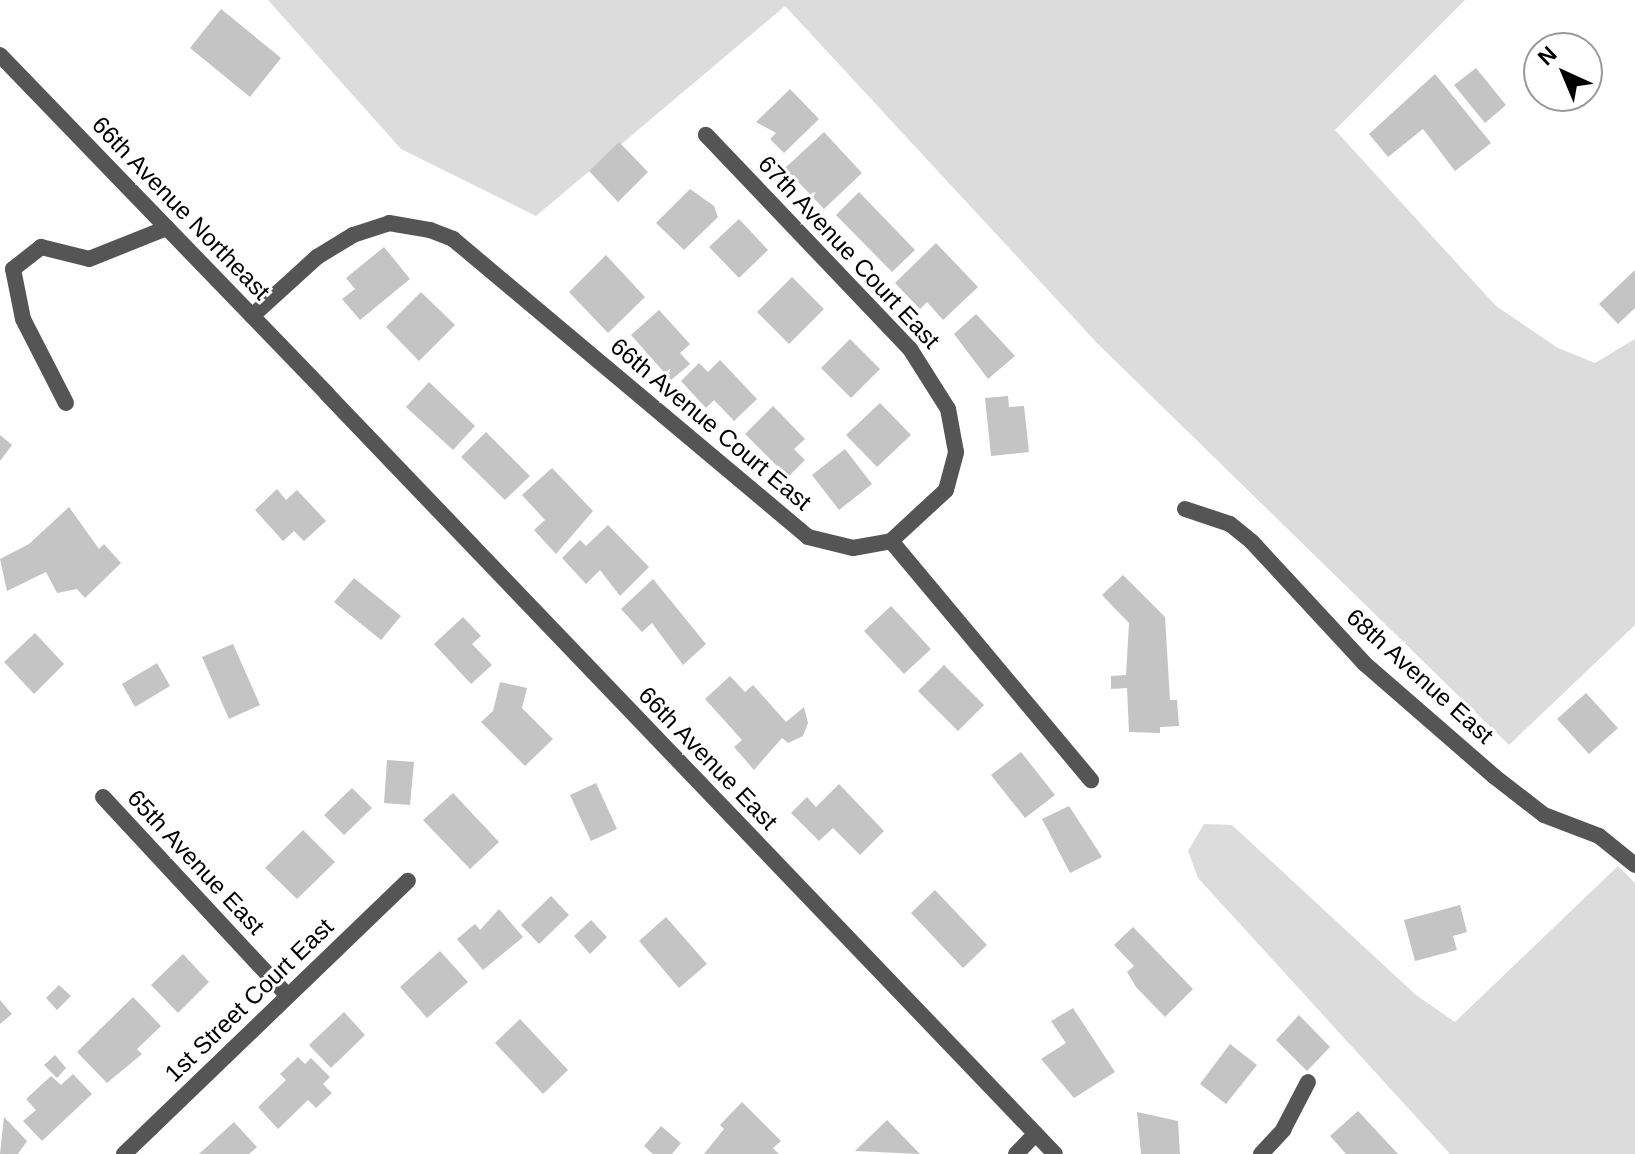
<!DOCTYPE html>
<html>
<head>
<meta charset="utf-8">
<style>
  body { margin:0 }
  #map { position:relative; width:1635px; height:1154px; overflow:hidden; background:#fff; font-family:Helvetica,sans-serif }
  div>[style] { position:absolute }
  .green>* { inset:0; background:#dcdcdc }
  .building>* { inset:0; background:#c4c4c4 }
  .minor>* { height:16px; margin:-8px; padding:0 8px; transform-origin:8px; border-radius:8px; background:#555 }
  .tertiary>* { height:16px; margin:-8px; padding:0 8px; transform-origin:8px; border-radius:8px; background:#555 }
  span { translate:-50% -50%; white-space:nowrap; text-align:center; line-height:1.15; -webkit-text-stroke:6px #fff; paint-order:stroke }
  .street-label { font-size:24px; color:#000 }
  .north { position:absolute; left:1523px; top:32px; width:80px; height:80px; box-sizing:border-box; background:#fff; border:2px solid #999; border-radius:50%; rotate:316deg; font-size:22px; font-weight:700; line-height:32px; text-align:center; color:#000 }
  .north::after { content:''; display:block; margin:auto; width:28px; height:36px; background:#000; clip-path:polygon(50% 0,100% 100%,50% 72%,0 100%) }
</style>
</head>
<body>
<div id="map">
  <div class="green">
    <i style="clip-path:polygon(268px 0,1465px 0,1335px 130px,1496px 306px,1558px 348px,1595px 363px,1635px 339px,1635px 625px,1509px 745px,1097px 343px,785px 6px,536px 216px,401px 149px)"></i>
    <i style="clip-path:polygon(1204px 824px,1232px 825px,1416px 995px,1455px 1022px,1618px 866px,1635px 883px,1635px 1154px,1450px 1154px,1198px 878px,1188px 851px)"></i>
  </div>
  <div class="building">
    <i style="clip-path:polygon(221px 9px,281px 58px,250px 97px,190px 48px)"></i>
    <i style="clip-path:polygon(1476px 68px,1506px 105px,1485px 123px,1454px 85px)"></i>
    <i style="clip-path:polygon(1435px 74px,1491px 143px,1455px 171px,1423px 129px,1388px 157px,1369px 134px)"></i>
    <i style="clip-path:polygon(790px 89px,819px 119px,784px 153px,770px 139px,776px 133px,756px 122px)"></i>
    <i style="clip-path:polygon(824px 132px,862px 173px,824px 209px,785px 168px)"></i>
    <i style="clip-path:polygon(619px 142px,648px 172px,618px 202px,589px 171px)"></i>
    <i style="clip-path:polygon(690px 189px,714px 206px,718px 217px,684px 250px,656px 223px)"></i>
    <i style="clip-path:polygon(859px 192px,915px 250px,892px 272px,836px 215px)"></i>
    <i style="clip-path:polygon(739px 219px,768px 250px,739px 278px,709px 247px)"></i>
    <i style="clip-path:polygon(936px 243px,978px 287px,943px 320px,927px 302px,920px 309px,895px 283px)"></i>
    <i style="clip-path:polygon(384px 247px,410px 279px,360px 320px,342px 299px,355px 289px,346px 278px)"></i>
    <i style="clip-path:polygon(606px 255px,645px 297px,608px 333px,569px 292px)"></i>
    <i style="clip-path:polygon(1635px 270px,1635px 308px,1618px 324px,1599px 304px)"></i>
    <i style="clip-path:polygon(792px 277px,824px 309px,789px 344px,757px 312px)"></i>
    <i style="clip-path:polygon(421px 292px,455px 325px,419px 361px,386px 327px)"></i>
    <i style="clip-path:polygon(659px 310px,690px 344px,680px 353px,690px 364px,671px 380px,631px 335px)"></i>
    <i style="clip-path:polygon(976px 314px,1015px 356px,988px 379px,954px 334px)"></i>
    <i style="clip-path:polygon(850px 339px,880px 369px,851px 398px,821px 368px)"></i>
    <i style="clip-path:polygon(720px 360px,757px 399px,734px 421px,714px 400px,706px 408px,681px 381px,699px 363px,708px 372px)"></i>
    <i style="clip-path:polygon(429px 382px,475px 426px,453px 450px,406px 407px)"></i>
    <i style="clip-path:polygon(1008px 396px,1009px 407px,1024px 406px,1029px 452px,991px 456px,985px 398px)"></i>
    <i style="clip-path:polygon(880px 403px,911px 435px,877px 467px,846px 435px)"></i>
    <i style="clip-path:polygon(773px 406px,805px 439px,794px 449px,805px 460px,788px 477px,745px 434px)"></i>
    <i style="clip-path:polygon(486px 432px,530px 476px,505px 500px,461px 457px)"></i>
    <i style="clip-path:polygon(0 435px,12px 445px,0 461px)"></i>
    <i style="clip-path:polygon(845px 449px,872px 484px,839px 510px,812px 475px)"></i>
    <i style="clip-path:polygon(552px 468px,593px 511px,556px 554px,534px 530px,545px 520px,522px 495px)"></i>
    <i style="clip-path:polygon(277px 489px,286px 500px,297px 490px,326px 521px,304px 541px,294px 531px,283px 541px,255px 510px)"></i>
    <i style="clip-path:polygon(69px 507px,99px 549px,104px 544px,121px 563px,85px 598px,77px 589px,57px 593px,46px 572px,7px 591px,0 559px,29px 544px)"></i>
    <i style="clip-path:polygon(608px 525px,649px 567px,620px 596px,600px 570px,586px 584px,562px 558px,580px 540px,586px 546px)"></i>
    <i style="clip-path:polygon(1123px 575px,1165px 617px,1170px 700px,1177px 700px,1179px 726px,1160px 727px,1160px 733px,1129px 732px,1127px 688px,1111px 689px,1111px 676px,1126px 675px,1129px 623px,1102px 595px)"></i>
    <i style="clip-path:polygon(354px 578px,401px 616px,381px 640px,334px 602px)"></i>
    <i style="clip-path:polygon(653px 579px,706px 644px,683px 665px,652px 623px,642px 632px,621px 609px)"></i>
    <i style="clip-path:polygon(891px 606px,931px 649px,904px 674px,864px 631px)"></i>
    <i style="clip-path:polygon(463px 617px,481px 636px,472px 644px,492px 665px,471px 684px,434px 644px)"></i>
    <i style="clip-path:polygon(35px 633px,64px 664px,34px 694px,4px 662px)"></i>
    <i style="clip-path:polygon(233px 644px,260px 705px,229px 719px,202px 657px)"></i>
    <i style="clip-path:polygon(157px 663px,170px 686px,135px 707px,122px 684px)"></i>
    <i style="clip-path:polygon(944px 665px,984px 705px,958px 731px,918px 691px)"></i>
    <i style="clip-path:polygon(730px 676px,745px 692px,753px 685px,786px 722px,804px 707px,808px 723px,803px 736px,788px 743px,782px 738px,754px 770px,734px 747px,742px 740px,705px 699px)"></i>
    <i style="clip-path:polygon(500px 682px,527px 688px,522px 708px,553px 739px,525px 766px,481px 722px,493px 711px)"></i>
    <i style="clip-path:polygon(1586px 693px,1618px 728px,1589px 754px,1557px 719px)"></i>
    <i style="clip-path:polygon(1021px 752px,1055px 795px,1025px 818px,991px 775px)"></i>
    <i style="clip-path:polygon(387px 760px,414px 762px,410px 805px,384px 803px)"></i>
    <i style="clip-path:polygon(596px 783px,617px 829px,591px 841px,570px 795px)"></i>
    <i style="clip-path:polygon(839px 784px,884px 831px,860px 855px,833px 828px,819px 841px,791px 813px,807px 797px,816px 807px)"></i>
    <i style="clip-path:polygon(352px 788px,372px 808px,344px 835px,324px 815px)"></i>
    <i style="clip-path:polygon(453px 793px,499px 842px,470px 869px,423px 820px)"></i>
    <i style="clip-path:polygon(1069px 806px,1102px 857px,1070px 873px,1042px 819px)"></i>
    <i style="clip-path:polygon(303px 830px,335px 862px,297px 899px,265px 868px)"></i>
    <i style="clip-path:polygon(935px 890px,987px 945px,963px 968px,911px 913px)"></i>
    <i style="clip-path:polygon(551px 896px,569px 915px,539px 944px,521px 925px)"></i>
    <i style="clip-path:polygon(1460px 905px,1467px 932px,1453px 936px,1457px 950px,1415px 961px,1404px 920px)"></i>
    <i style="clip-path:polygon(499px 909px,523px 937px,483px 970px,457px 939px,475px 924px,480px 930px)"></i>
    <i style="clip-path:polygon(666px 917px,707px 964px,679px 988px,639px 941px)"></i>
    <i style="clip-path:polygon(591px 920px,607px 937px,590px 954px,574px 936px)"></i>
    <i style="clip-path:polygon(1133px 927px,1193px 989px,1165px 1017px,1136px 987px,1127px 972px,1134px 966px,1114px 945px)"></i>
    <i style="clip-path:polygon(440px 951px,468px 982px,427px 1018px,400px 987px)"></i>
    <i style="clip-path:polygon(183px 954px,209px 982px,178px 1013px,151px 985px)"></i>
    <i style="clip-path:polygon(59px 985px,71px 996px,57px 1010px,46px 998px)"></i>
    <i style="clip-path:polygon(133px 997px,161px 1026px,137px 1049px,142px 1054px,107px 1083px,77px 1052px)"></i>
    <i style="clip-path:polygon(0 1000px,12px 1014px,0 1024px)"></i>
    <i style="clip-path:polygon(1073px 1008px,1115px 1072px,1074px 1098px,1041px 1059px,1066px 1043px,1051px 1021px)"></i>
    <i style="clip-path:polygon(344px 1012px,365px 1035px,331px 1068px,309px 1045px)"></i>
    <i style="clip-path:polygon(1299px 1015px,1330px 1047px,1307px 1071px,1276px 1040px)"></i>
    <i style="clip-path:polygon(520px 1019px,568px 1070px,543px 1094px,495px 1043px)"></i>
    <i style="clip-path:polygon(1230px 1044px,1257px 1065px,1226px 1104px,1200px 1084px)"></i>
    <i style="clip-path:polygon(55px 1055px,66px 1068px,57px 1078px,44px 1065px)"></i>
    <i style="clip-path:polygon(298px 1057px,305px 1064px,311px 1058px,330px 1077px,323px 1084px,332px 1093px,316px 1108px,308px 1100px,278px 1129px,258px 1107px,286px 1080px,280px 1074px)"></i>
    <i style="clip-path:polygon(73px 1074px,92px 1094px,42px 1141px,23px 1121px,36px 1110px,26px 1099px,51px 1076px,61px 1085px)"></i>
    <i style="clip-path:polygon(742px 1102px,781px 1141px,773px 1148px,779px 1154px,704px 1154px,724px 1129px,720px 1125px)"></i>
    <i style="clip-path:polygon(1358px 1111px,1398px 1154px,1346px 1154px,1330px 1136px)"></i>
    <i style="clip-path:polygon(1137px 1112px,1178px 1121px,1180px 1154px,1141px 1154px)"></i>
    <i style="clip-path:polygon(4px 1117px,27px 1141px,18px 1154px,0 1154px)"></i>
    <i style="clip-path:polygon(887px 1120px,920px 1154px,855px 1151px)"></i>
    <i style="clip-path:polygon(234px 1122px,257px 1147px,249px 1154px,199px 1154px)"></i>
    <i style="clip-path:polygon(661px 1126px,681px 1143px,672px 1154px,653px 1154px,644px 1146px)"></i>
  </div>
  <div class="minor">
    <i style="left:0;top:55px;width:471px;rotate:46deg"></i>
    <i style="left:252px;top:316px;width:88px;rotate:-42.2deg"></i>
    <i style="left:317px;top:257px;width:42px;rotate:-31.4deg"></i>
    <i style="left:353px;top:235px;width:38px;rotate:-18deg"></i>
    <i style="left:389px;top:223px;width:42px;rotate:9.7deg"></i>
    <i style="left:430px;top:230px;width:25px;rotate:21deg"></i>
    <i style="left:453px;top:239px;width:463px;rotate:40deg"></i>
    <i style="left:808px;top:537px;width:46px;rotate:13.7deg"></i>
    <i style="left:853px;top:548px;width:39px;rotate:-10deg"></i>
    <i style="left:891px;top:541px;width:75px;rotate:-42.8deg"></i>
    <i style="left:946px;top:490px;width:39px;rotate:-75deg"></i>
    <i style="left:956px;top:452px;width:44px;rotate:-100.5deg"></i>
    <i style="left:948px;top:409px;width:71px;rotate:-122.3deg"></i>
    <i style="left:910px;top:349px;width:296px;rotate:-133.6deg"></i>
    <i style="left:66px;top:403px;width:94px;rotate:-117.1deg"></i>
    <i style="left:23px;top:319px;width:51px;rotate:-101.3deg"></i>
    <i style="left:13px;top:269px;width:36px;rotate:-38deg"></i>
    <i style="left:41px;top:247px;width:49px;rotate:14deg"></i>
    <i style="left:89px;top:259px;width:84px;rotate:-21.7deg"></i>
    <i style="left:1185px;top:509px;width:47px;rotate:18.4deg"></i>
    <i style="left:1230px;top:524px;width:28px;rotate:39deg"></i>
    <i style="left:1252px;top:542px;width:166px;rotate:47.2deg"></i>
    <i style="left:1365px;top:664px;width:172px;rotate:41deg"></i>
    <i style="left:1495px;top:777px;width:62px;rotate:37.8deg"></i>
    <i style="left:1544px;top:815px;width:59px;rotate:20.9deg"></i>
    <i style="left:1599px;top:836px;width:46px;rotate:38.9deg"></i>
    <i style="left:891px;top:541px;width:312px;rotate:50.1deg"></i>
    <i style="left:103px;top:797px;width:270px;rotate:47.1deg"></i>
    <i style="left:124px;top:1154px;width:394px;rotate:-43.9deg"></i>
    <i style="left:1016px;top:1154px;width:28px;rotate:-46deg"></i>
    <i style="left:1261px;top:1154px;width:33px;rotate:-47deg"></i>
    <i style="left:1283px;top:1130px;width:54px;rotate:-62.5deg"></i>
  </div>
  <div class="tertiary">
    <i style="left:327px;top:394px;width:1052px;rotate:46.23deg"></i>
  </div>
  <div class="street-label">
    <span style="left:181px;top:208px;rotate:46deg">66th Avenue Northeast</span>
    <span style="left:849px;top:252px;rotate:47deg">67th Avenue Court East</span>
    <span style="left:711px;top:424px;rotate:40deg">66th Avenue Court East</span>
    <span style="left:1420px;top:676px;rotate:42deg">68th Avenue East</span>
    <span style="left:708px;top:758px;rotate:46deg">66th Avenue East</span>
    <span style="left:196px;top:862px;rotate:47deg">65th Avenue East</span>
    <span style="left:249px;top:1000px;rotate:-44deg">1st Street Court East</span>
  </div>
  <div class="north">N</div>
</div>
</body>
</html>
